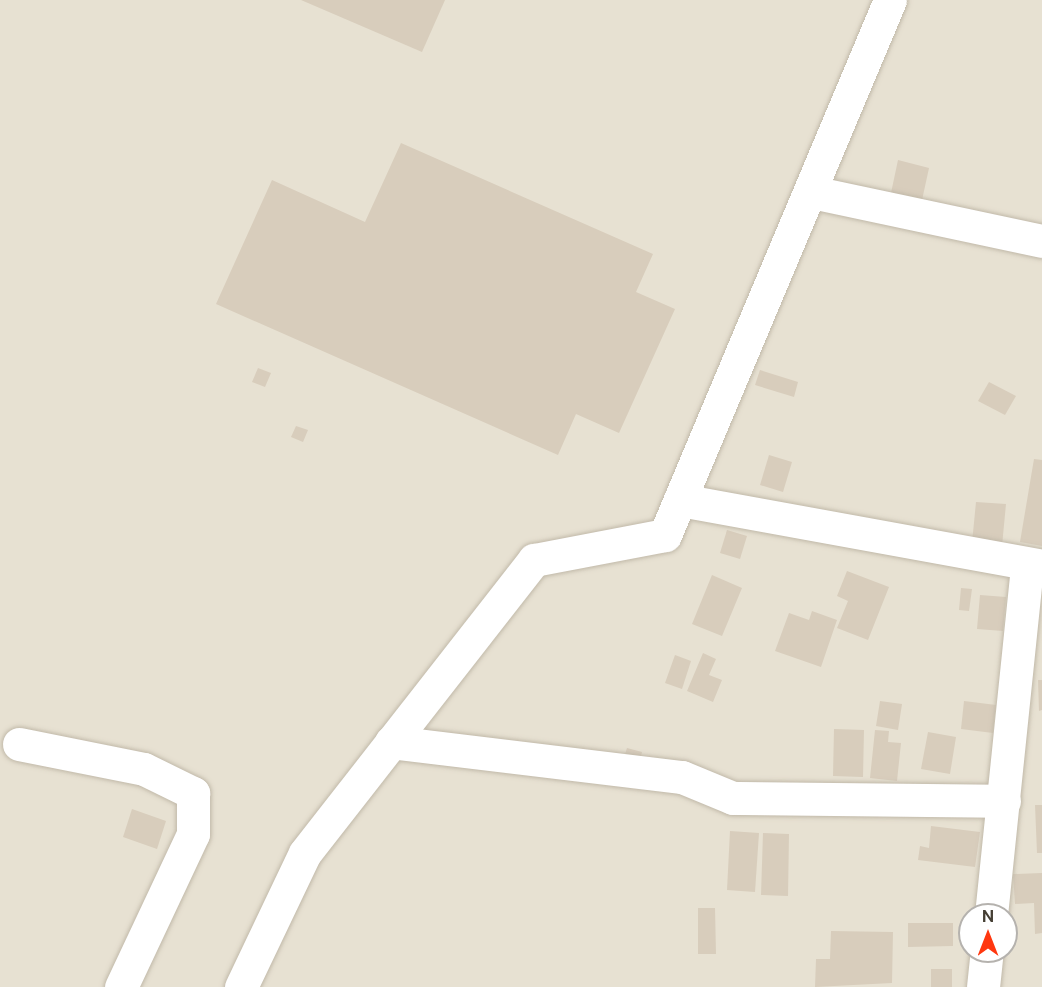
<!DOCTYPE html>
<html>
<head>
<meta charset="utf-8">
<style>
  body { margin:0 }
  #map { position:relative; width:1042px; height:987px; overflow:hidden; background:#f3eee4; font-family:"Public Sans",sans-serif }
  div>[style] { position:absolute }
  .residential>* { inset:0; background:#e7e1d2 }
  .building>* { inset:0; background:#d8cdbc }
  .roads { filter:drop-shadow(0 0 2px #c1b9a9) drop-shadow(0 0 2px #c1b9a9) }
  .minor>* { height:33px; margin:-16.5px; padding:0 16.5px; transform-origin:16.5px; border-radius:16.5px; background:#fff }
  span { translate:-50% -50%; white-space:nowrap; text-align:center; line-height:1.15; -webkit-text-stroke:4.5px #fff; paint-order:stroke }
  .north { position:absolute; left:958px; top:903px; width:60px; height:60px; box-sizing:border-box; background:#fff; border:2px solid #b5b2ae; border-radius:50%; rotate:0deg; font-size:16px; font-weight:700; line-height:24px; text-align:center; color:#453f34 }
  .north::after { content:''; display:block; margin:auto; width:21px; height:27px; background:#ff370f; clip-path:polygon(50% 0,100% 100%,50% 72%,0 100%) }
</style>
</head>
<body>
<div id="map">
  <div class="residential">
    <i style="clip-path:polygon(evenodd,0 0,1042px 0,1042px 987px,0 987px,0 0,970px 915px,1006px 915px,1006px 951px,970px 951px,970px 915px)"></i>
  </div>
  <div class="building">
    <i style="clip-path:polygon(301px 0,445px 0,422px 52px)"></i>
    <i style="clip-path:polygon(401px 143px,653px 254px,636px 292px,675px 309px,619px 433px,576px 414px,558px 455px,216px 304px,272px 180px,365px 222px)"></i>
    <i style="clip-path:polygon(898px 160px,929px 168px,922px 200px,891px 193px)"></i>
    <i style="clip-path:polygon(258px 368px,271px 373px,265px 387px,252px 382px)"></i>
    <i style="clip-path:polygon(760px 370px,798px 382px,794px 397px,755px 385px)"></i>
    <i style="clip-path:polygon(989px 382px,1016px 396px,1005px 415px,978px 401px)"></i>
    <i style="clip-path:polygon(296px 426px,308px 430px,303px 442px,291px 437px)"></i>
    <i style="clip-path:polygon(769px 455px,792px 462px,783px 492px,760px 485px)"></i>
    <i style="clip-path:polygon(1034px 459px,1042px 460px,1042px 546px,1020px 542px)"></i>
    <i style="clip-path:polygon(976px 502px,1006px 504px,1002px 546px,972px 543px)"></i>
    <i style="clip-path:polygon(727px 530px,747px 536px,740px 559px,720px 553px)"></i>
    <i style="clip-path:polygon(847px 571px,889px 587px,868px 640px,837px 628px,848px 601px,837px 596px)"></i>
    <i style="clip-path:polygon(712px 575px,742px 588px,722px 636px,692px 624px)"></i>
    <i style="clip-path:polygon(961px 588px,972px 589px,969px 611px,959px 610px)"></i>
    <i style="clip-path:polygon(980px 595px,1006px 597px,1003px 631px,977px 629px)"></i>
    <i style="clip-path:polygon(812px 611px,837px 620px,821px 667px,775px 651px,789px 613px,809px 620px)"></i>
    <i style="clip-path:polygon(703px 653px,716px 659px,709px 675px,722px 680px,713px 702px,687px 691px)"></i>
    <i style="clip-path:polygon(675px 655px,691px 661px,682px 689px,665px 683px)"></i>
    <i style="clip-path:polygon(1038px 680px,1042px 680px,1042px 710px,1039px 711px)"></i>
    <i style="clip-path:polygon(880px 701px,902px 704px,898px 730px,876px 726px)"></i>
    <i style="clip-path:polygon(964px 701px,996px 705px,993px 733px,961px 729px)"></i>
    <i style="clip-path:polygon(834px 729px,864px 730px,863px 777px,833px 776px)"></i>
    <i style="clip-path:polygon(875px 730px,889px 731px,888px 742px,901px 743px,897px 781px,870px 778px)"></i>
    <i style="clip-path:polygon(928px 732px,956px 737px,950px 774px,921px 769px)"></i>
    <i style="clip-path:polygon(627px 748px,642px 752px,639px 765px,623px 761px)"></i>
    <i style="clip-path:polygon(1035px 805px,1042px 805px,1042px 853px,1037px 853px)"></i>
    <i style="clip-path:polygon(132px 809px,166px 821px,157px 849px,123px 837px)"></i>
    <i style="clip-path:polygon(931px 826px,980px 832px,975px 867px,918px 860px,920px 846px,929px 848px)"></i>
    <i style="clip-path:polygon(730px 831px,759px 833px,755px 892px,727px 890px)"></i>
    <i style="clip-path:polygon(763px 833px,789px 834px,788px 896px,761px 895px)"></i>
    <i style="clip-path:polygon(1042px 873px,1042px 933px,1035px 934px,1034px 903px,1015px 904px,1013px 874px)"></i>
    <i style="clip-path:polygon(698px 908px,715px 908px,716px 954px,698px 954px)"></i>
    <i style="clip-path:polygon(908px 923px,953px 923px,953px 946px,908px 947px)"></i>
    <i style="clip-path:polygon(831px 931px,893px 932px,892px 983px,815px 987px,816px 959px,830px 959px)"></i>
    <i style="clip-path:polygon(931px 969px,952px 969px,952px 987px,931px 987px)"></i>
  </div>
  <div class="roads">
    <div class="minor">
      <i style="left:812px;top:192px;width:235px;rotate:12deg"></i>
      <i style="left:680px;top:500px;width:368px;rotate:10.3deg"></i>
      <i style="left:391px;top:742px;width:293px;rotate:6.9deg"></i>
      <i style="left:682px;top:777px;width:55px;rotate:22.4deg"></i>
      <i style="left:733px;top:798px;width:271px;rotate:0.6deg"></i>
      <i style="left:19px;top:744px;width:127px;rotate:11.3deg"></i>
      <i style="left:144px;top:769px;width:55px;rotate:26.1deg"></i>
      <i style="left:193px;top:793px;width:41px;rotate:90deg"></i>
      <i style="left:193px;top:834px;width:169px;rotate:115.2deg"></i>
      <i style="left:991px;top:915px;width:351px;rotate:-84.1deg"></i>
      <i style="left:241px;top:987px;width:148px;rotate:-64.5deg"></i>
      <i style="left:305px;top:853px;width:372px;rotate:-52deg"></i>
      <i style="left:534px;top:560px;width:133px;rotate:-10.8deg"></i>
      <i style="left:665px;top:535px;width:580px;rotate:-67.19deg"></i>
      <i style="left:983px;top:987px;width:36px;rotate:-84deg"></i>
    </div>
  </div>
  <div class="north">N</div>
</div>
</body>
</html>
